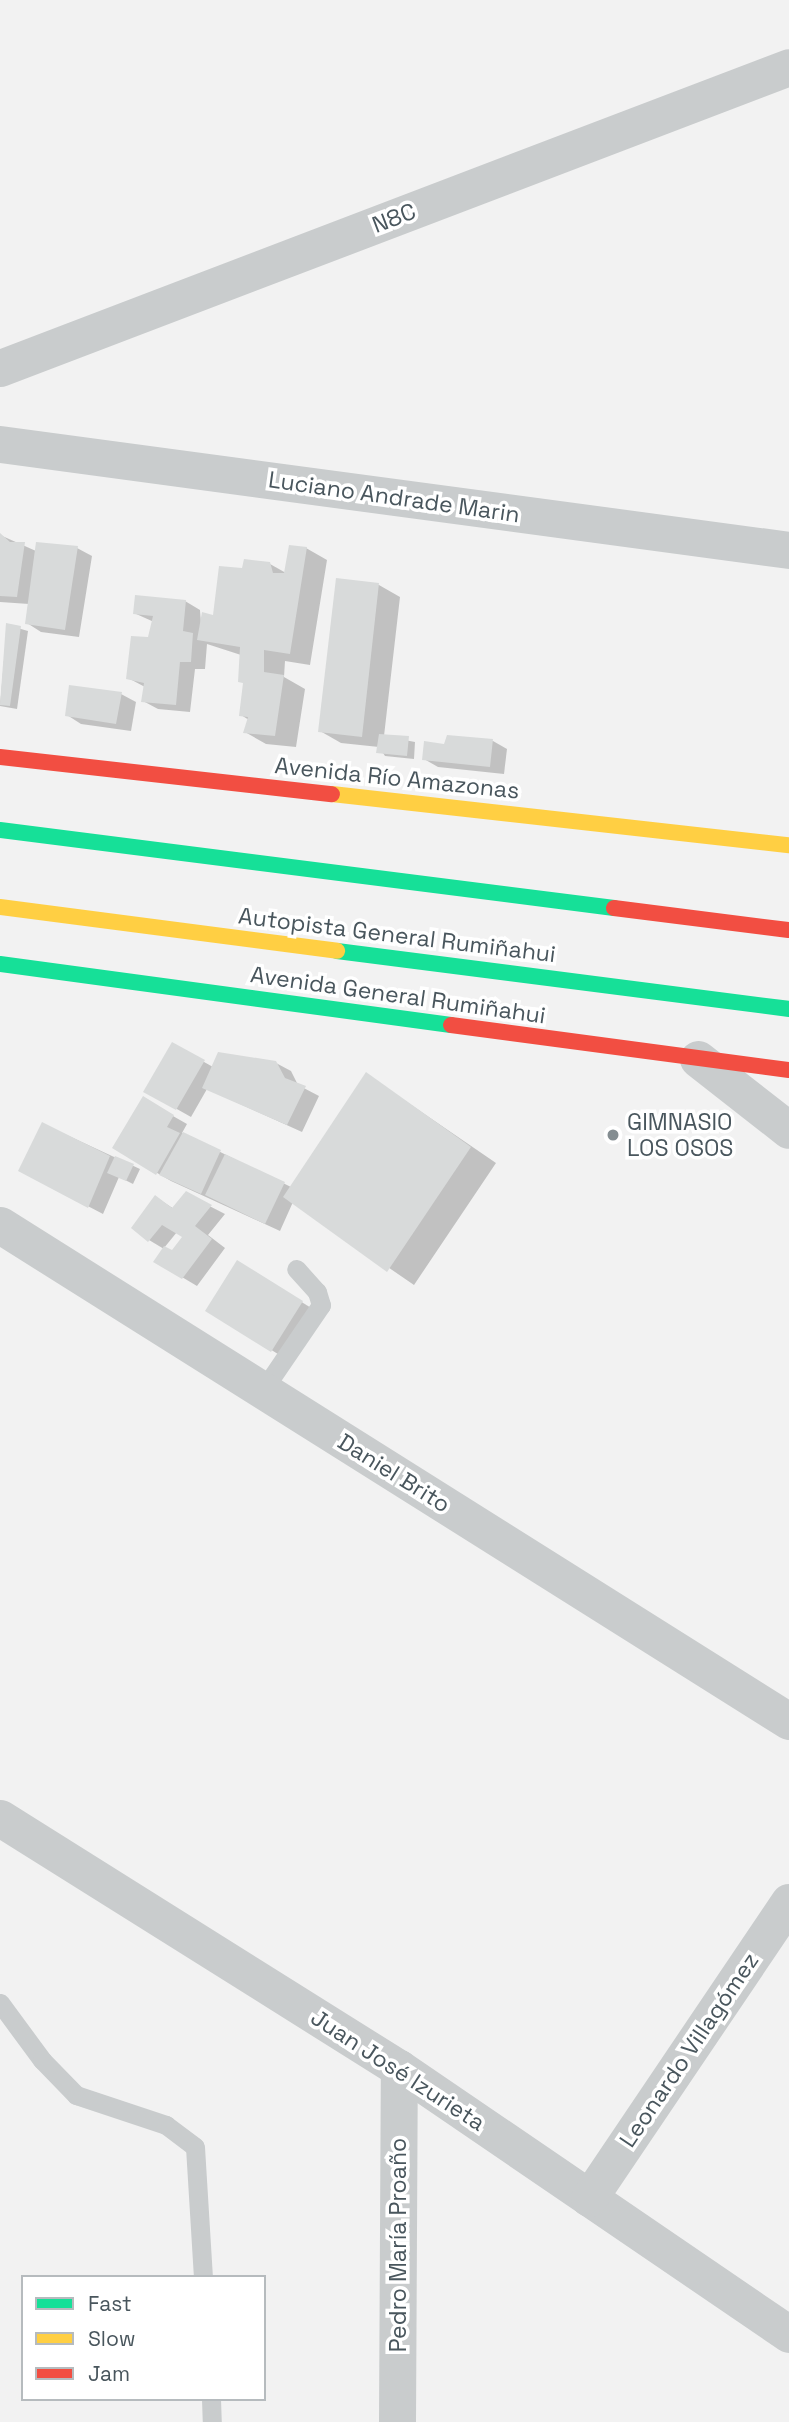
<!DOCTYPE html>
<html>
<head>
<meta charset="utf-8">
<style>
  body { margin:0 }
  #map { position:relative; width:789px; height:2422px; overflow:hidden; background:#f2f2f2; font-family:"Space Grotesk",sans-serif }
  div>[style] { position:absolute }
  .shadow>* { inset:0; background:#0003 }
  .building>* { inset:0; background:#d8dada }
  .lane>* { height:19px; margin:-9.5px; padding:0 9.5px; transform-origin:9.5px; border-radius:9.5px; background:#c9cccd }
  .street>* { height:37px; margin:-18.5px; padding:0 18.5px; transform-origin:18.5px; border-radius:18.5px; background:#c9cccd }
  .fast>* { height:16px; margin:-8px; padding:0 8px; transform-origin:8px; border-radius:8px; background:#16e098 }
  .slow>* { height:16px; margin:-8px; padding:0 8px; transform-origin:8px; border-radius:8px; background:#ffcf43 }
  .jam>* { height:16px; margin:-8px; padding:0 8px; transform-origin:8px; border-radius:8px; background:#f24e42 }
  .dots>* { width:19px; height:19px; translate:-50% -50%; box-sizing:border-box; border:4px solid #fff; border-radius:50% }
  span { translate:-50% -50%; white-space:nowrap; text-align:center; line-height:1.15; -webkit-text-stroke:7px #fff; paint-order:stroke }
  .street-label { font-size:23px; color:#49565d }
  .poi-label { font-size:23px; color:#49565d }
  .left { translate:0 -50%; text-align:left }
  .legend { position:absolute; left:21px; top:2275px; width:245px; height:126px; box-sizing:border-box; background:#fff; border:2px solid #b6bbbe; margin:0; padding:9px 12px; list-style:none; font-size:21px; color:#49565d }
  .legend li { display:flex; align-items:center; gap:14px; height:35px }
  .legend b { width:35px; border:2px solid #b6bbbe }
</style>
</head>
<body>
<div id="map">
  <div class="shadow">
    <i style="clip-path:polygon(0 535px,36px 551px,77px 548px,92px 556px,79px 637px,41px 632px,27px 623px,29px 604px,0 602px)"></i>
    <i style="clip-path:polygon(306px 548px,327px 560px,310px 665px,285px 661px,284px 677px,305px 689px,296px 747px,266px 744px,245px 732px,249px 720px,241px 715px,245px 684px,241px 655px,207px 644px,205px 669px,195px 669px,190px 712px,158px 709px,143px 701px,145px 687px,128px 678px,150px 639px,154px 622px,134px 613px,185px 601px,200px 610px,201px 624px,214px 617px,243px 570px,270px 564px,286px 573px)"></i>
    <i style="clip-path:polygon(337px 580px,379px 585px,400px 597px,384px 736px,415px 742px,414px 759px,385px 756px,379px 747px,341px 743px,320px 731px)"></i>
    <i style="clip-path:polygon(7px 625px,28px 631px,17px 709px,0 706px)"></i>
    <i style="clip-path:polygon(121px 694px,136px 702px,131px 731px,81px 724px,67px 715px)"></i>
    <i style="clip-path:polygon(493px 741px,507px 749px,504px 774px,438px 767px,424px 759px,446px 746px)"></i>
    <i style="clip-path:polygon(172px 1044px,213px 1067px,276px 1063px,291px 1071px,298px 1085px,319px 1096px,302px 1132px,207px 1089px,191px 1117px,145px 1091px)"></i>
    <i style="clip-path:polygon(366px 1074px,496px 1163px,414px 1285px,293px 1202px,280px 1231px,171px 1181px,114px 1148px,143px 1099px,187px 1124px,182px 1133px,291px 1187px)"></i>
    <i style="clip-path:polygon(43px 1124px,140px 1169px,133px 1184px,119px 1177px,103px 1214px,34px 1178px)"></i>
    <i style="clip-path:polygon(evenodd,186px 1194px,225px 1214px,208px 1235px,225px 1248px,197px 1286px,155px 1261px,164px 1249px,149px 1240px,156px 1197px,174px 1209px,186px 1194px,177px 1232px,185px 1237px,172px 1252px,164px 1248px,177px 1232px)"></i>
    <i style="clip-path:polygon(252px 1271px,316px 1311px,286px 1359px,207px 1310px)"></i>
  </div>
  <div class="building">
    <i style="clip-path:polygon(0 533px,10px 542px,25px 542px,17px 597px,0 596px)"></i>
    <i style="clip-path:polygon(36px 542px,78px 546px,65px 630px,25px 624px)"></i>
    <i style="clip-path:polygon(289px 545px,307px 547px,290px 654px,264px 650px,264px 672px,284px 675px,275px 736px,243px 733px,248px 717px,239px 716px,243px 683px,238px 682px,240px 647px,197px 640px,202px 612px,213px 615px,219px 566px,242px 568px,244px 559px,270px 562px,273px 573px,284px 573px)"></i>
    <i style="clip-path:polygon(336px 578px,379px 583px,362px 737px,318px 732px)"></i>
    <i style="clip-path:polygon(135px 595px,186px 600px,183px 631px,193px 633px,191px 662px,180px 662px,176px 705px,141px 702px,144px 683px,126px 679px,131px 636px,148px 637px,153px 616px,133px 614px)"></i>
    <i style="clip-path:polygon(6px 623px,21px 626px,10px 706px,0 705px)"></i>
    <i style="clip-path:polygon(69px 685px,122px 692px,116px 724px,65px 716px)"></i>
    <i style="clip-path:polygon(379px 734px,409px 736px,407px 756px,376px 753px)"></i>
    <i style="clip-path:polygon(447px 735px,493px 739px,490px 767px,422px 760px,424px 741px,444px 744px)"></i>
    <i style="clip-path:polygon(172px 1042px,205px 1060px,176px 1110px,143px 1092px)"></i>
    <i style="clip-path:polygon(218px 1052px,276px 1061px,285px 1078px,306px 1086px,287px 1125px,202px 1088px)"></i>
    <i style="clip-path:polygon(366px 1072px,471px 1147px,387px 1272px,283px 1197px)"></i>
    <i style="clip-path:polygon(143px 1096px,174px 1115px,167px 1127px,180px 1133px,156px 1175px,112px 1148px)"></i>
    <i style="clip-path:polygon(42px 1122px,110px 1156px,88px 1208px,18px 1171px)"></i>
    <i style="clip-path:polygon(183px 1132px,221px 1150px,201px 1194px,159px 1175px)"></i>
    <i style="clip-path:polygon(225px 1154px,285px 1182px,265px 1224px,205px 1195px)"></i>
    <i style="clip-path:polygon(115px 1156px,134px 1164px,126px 1181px,107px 1173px)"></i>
    <i style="clip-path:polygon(186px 1191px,212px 1205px,195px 1226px,212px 1239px,182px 1279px,153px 1262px,164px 1246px,172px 1250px,182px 1237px,162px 1225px,148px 1242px,131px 1228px,155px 1195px,172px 1208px)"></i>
    <i style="clip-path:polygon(237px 1260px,303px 1301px,271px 1352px,205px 1311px)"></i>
  </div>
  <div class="lane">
    <i style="left:263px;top:1390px;width:103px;rotate:-55.7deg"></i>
    <i style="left:321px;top:1305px;width:14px;rotate:-107deg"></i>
    <i style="left:317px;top:1292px;width:31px;rotate:-132deg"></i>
    <i style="left:0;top:2003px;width:71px;rotate:53.6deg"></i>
    <i style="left:42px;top:2060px;width:49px;rotate:45.8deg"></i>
    <i style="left:76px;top:2095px;width:95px;rotate:18.4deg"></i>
    <i style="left:166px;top:2125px;width:36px;rotate:37deg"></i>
    <i style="left:195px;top:2147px;width:130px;rotate:86.5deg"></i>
    <i style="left:211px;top:2399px;width:23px;rotate:88deg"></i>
  </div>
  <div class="street">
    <i style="left:0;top:368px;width:844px;rotate:-20.88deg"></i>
    <i style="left:0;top:444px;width:796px;rotate:7.65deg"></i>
    <i style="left:698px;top:1059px;width:115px;rotate:38deg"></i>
    <i style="left:0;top:1225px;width:932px;rotate:32.16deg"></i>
    <i style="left:0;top:1818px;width:471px;rotate:32.1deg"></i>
    <i style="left:399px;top:2068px;width:472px;rotate:34.3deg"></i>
    <i style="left:589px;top:2198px;width:357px;rotate:-56deg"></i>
    <i style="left:397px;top:2422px;width:354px;rotate:-89.7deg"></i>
  </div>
  <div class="fast">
    <i style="left:0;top:830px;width:619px;rotate:7.24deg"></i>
    <i style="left:337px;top:951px;width:456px;rotate:7.3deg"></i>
    <i style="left:0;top:964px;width:455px;rotate:7.7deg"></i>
  </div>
  <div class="slow">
    <i style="left:332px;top:794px;width:460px;rotate:6.4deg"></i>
    <i style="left:0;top:907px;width:340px;rotate:7.4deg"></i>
  </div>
  <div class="jam">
    <i style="left:0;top:757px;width:334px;rotate:6.4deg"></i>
    <i style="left:614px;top:908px;width:176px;rotate:7.2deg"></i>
    <i style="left:451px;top:1025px;width:341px;rotate:7.6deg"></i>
  </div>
  <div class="dots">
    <i style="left:613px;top:1135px;background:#848d91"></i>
  </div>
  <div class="street-label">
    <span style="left:394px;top:218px;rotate:-21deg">N8C</span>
    <span style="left:394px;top:497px;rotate:8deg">Luciano Andrade Marin</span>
    <span style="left:397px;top:778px;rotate:6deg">Avenida Río Amazonas</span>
    <span style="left:397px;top:935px;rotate:7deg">Autopista General Rumiñahui</span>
    <span style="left:398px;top:995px;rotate:8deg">Avenida General Rumiñahui</span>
    <span style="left:394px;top:1473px;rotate:32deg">Daniel Brito</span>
    <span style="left:689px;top:2050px;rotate:-56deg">Leonardo Villagómez</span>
    <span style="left:398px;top:2070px;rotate:33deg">Juan José Izurieta</span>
    <span style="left:398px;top:2245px;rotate:-90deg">Pedro María Proaño</span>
  </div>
  <div class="poi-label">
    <span class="left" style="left:627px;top:1135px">GIMNASIO<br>LOS OSOS</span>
  </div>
  <ul class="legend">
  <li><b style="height:9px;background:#16e098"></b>Fast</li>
  <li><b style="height:9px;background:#ffcf43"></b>Slow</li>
  <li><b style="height:9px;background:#f24e42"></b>Jam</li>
  </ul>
</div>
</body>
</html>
